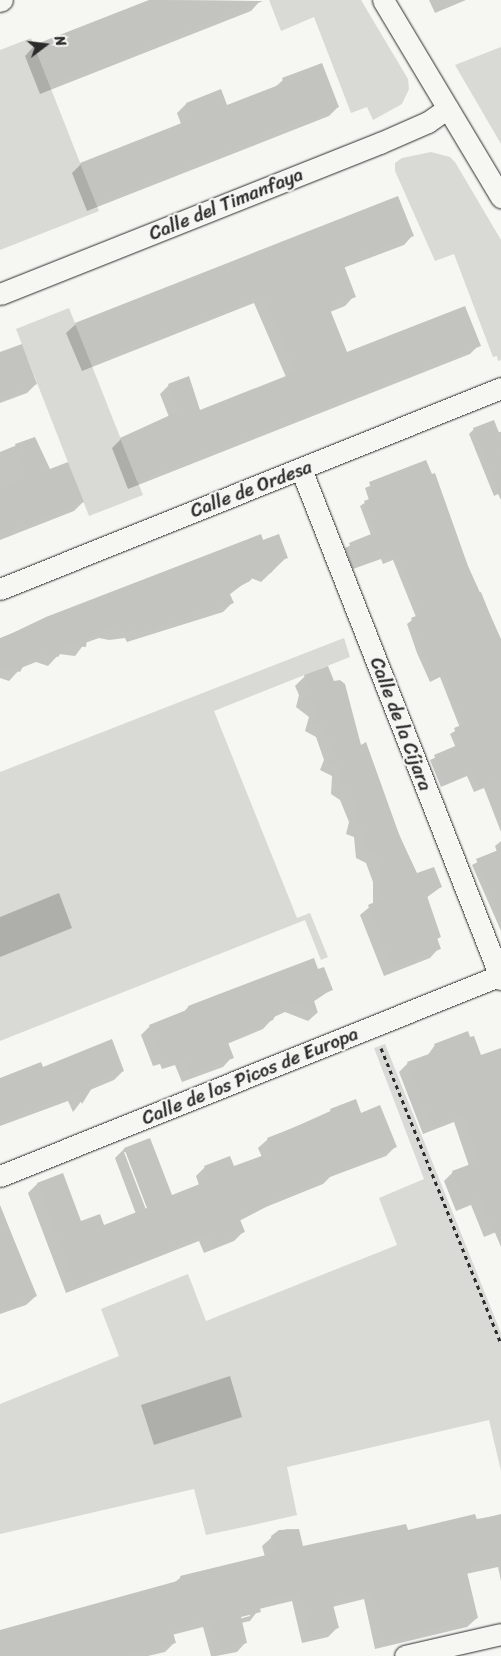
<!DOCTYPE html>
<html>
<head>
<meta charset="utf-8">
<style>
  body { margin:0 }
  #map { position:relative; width:501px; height:1656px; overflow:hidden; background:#f6f6f2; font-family:Sriracha,sans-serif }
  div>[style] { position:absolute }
  .green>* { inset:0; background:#d9d9d5 }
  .water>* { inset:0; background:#aeaeab }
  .shadow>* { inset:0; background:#0003 }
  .building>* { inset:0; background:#c3c3c0 }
  .path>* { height:3px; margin-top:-1.5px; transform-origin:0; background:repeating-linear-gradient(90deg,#2b2b2b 0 4px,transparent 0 8px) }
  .roads { filter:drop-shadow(0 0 1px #2b2b2b) drop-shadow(0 0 1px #2b2b2b) }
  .street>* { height:21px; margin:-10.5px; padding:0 10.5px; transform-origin:10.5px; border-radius:10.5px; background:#f6f6f2 }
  span { translate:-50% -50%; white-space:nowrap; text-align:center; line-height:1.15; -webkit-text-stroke:4.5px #f6f6f2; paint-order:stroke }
  .street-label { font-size:19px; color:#2b2b2b }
  .north { position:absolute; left:20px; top:20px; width:50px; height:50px; -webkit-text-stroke:4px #f6f6f2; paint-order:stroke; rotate:75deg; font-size:14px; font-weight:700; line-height:20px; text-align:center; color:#2b2b2b }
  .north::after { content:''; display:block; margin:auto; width:18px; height:22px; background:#2b2b2b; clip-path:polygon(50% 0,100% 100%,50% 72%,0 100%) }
</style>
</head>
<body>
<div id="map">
  <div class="green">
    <i style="clip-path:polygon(269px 0,361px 0,408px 79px,409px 89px,402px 104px,373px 120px,367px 107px,351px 113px,314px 17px,281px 31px)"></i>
    <i style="clip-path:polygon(31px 38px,99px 211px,0 250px,0 50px)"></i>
    <i style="clip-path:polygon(501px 47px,501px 144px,455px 65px)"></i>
    <i style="clip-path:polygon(431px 152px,450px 157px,455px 162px,501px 240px,501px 360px,498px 361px,497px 356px,493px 357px,454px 254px,435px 261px,395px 171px,395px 163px,402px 158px)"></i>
    <i style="clip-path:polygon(69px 308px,143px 495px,89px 516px,16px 329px)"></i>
    <i style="clip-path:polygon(344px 638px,350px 657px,214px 711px,297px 918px,310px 913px,328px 957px,321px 960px,305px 920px,0 1041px,0 772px)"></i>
    <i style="clip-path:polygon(385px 1044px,501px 1333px,501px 1471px,489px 1420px,287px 1467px,297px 1515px,253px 1525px,206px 1535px,194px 1489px,0 1534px,0 1404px,119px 1356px,101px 1309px,188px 1274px,206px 1321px,397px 1245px,379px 1198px,424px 1179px,374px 1048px)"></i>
  </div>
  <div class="water">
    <i style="clip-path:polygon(59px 893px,72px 928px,0 957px,0 917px)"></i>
    <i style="clip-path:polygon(230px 1376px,242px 1417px,154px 1445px,141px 1405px)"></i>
  </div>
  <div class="shadow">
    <i style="clip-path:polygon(152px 0,260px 1px,251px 11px,40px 94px,25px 56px,34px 46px)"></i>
    <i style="clip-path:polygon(429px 0,466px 0,435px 13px)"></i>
    <i style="clip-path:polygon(283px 80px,338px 107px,329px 116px,87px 211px,72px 173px,81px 164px,181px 124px,177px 113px,186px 104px,227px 107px,274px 88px)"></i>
    <i style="clip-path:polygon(413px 235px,404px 245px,343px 268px,354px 296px,345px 306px,330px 312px,347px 353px,479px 345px,470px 354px,128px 489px,112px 448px,121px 439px,169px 417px,160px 394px,169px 385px,200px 411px,286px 377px,254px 303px,82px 371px,66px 333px,76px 324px)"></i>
    <i style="clip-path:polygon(0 354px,36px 384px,27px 393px,0 403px)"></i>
    <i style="clip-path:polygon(474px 429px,501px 432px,501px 500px,498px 494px,494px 496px,469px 434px)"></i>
    <i style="clip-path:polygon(34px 438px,49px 471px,83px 502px,74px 511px,0 540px,0 452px)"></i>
    <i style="clip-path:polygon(426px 462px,477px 593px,481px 592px,501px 642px,501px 832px,484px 788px,474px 792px,467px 776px,441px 787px,430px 760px,456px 748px,450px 734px,460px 728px,440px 677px,430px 682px,417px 653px,407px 624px,416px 617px,393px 560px,383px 564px,381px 559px,353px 569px,345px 548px,371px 535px,360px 506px,369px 500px,365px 488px)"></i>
    <i style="clip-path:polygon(260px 536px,262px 541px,287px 557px,261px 582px,251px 578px,229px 595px,232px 603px,223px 612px,127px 642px,125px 638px,109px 640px,99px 638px,85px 643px,75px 656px,59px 654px,48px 666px,36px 662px,21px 668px,9px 681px,0 678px,0 638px)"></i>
    <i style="clip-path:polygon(305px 676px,360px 746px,417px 875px,441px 887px,426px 898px,440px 937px,436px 940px,439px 948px,430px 958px,384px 976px,360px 915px,373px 904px,373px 882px,366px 863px,356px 858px,354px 837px,346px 834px,349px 822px,340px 800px,331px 794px,332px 776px,320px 770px,324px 760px,316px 737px,305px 731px,309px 717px,296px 707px,299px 695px,295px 686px)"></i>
    <i style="clip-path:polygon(500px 842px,501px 841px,501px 931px,472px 865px,497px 852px,495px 846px)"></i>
    <i style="clip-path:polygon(317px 970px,332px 989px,313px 1002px,317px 1013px,308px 1021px,285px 1012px,274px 1017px,263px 1029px,227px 1044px,232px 1057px,223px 1067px,182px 1082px,175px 1065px,162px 1069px,160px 1064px,153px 1066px,141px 1035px,150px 1026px,183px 1013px,188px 1007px)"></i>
    <i style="clip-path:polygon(435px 1045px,480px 1057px,501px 1049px,501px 1230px,484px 1237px,471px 1205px,456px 1211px,444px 1181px,453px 1172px,469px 1166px,454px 1122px,423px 1134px,399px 1072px,408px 1063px,427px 1056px)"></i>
    <i style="clip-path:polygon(42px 1068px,123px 1071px,114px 1080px,90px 1090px,73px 1112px,68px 1101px,0 1126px,0 1080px)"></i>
    <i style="clip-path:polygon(evenodd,355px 1100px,361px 1114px,395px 1147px,386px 1156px,330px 1177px,323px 1184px,266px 1207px,239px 1221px,243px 1232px,234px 1241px,204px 1253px,199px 1241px,66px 1293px,28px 1193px,37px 1184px,62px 1174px,81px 1223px,104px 1227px,136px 1214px,115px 1158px,124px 1149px,149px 1139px,171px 1197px,199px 1185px,196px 1176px,205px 1167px,234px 1167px,262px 1157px,258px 1148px,268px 1139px,355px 1100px,124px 1152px,126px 1152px,150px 1214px,148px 1215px,124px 1152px)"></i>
    <i style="clip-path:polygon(0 1205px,36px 1296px,26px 1305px,0 1314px)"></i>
    <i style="clip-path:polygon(evenodd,501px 1515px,501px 1581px,498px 1567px,466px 1574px,477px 1618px,467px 1627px,375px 1649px,364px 1599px,332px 1607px,337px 1628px,328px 1637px,302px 1643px,292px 1601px,259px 1609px,250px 1621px,241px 1623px,246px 1642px,237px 1652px,216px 1656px,211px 1656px,203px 1627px,172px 1635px,174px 1643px,165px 1652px,148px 1656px,0 1656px,0 1631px,174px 1583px,181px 1577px,265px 1557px,262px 1546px,272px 1537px,287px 1529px,298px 1530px,302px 1548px,501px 1515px,250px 1613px,250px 1616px,235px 1620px,235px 1617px,250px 1613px)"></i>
  </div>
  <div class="building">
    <i style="clip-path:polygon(149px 0,263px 1px,50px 85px,34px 45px)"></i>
    <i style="clip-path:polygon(322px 63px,339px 107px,96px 203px,80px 163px,192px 119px,186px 103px,221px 89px,227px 105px,284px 83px,282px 78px)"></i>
    <i style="clip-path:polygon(398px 196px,414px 236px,343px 263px,356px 297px,329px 307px,347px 352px,465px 306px,481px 346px,137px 481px,120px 438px,179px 411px,168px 384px,189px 376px,200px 410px,296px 372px,263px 295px,91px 363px,75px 323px)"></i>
    <i style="clip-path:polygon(22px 344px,37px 384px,0 399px,0 352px)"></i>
    <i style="clip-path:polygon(494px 420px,501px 438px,500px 495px,473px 428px)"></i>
    <i style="clip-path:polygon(35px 437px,50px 469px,68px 462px,84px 502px,0 535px,0 489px,26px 478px,15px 444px)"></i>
    <i style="clip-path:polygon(426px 460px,432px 474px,435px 473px,468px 566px,501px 639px,501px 779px,478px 788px,472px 773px,445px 783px,434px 755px,460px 744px,454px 728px,464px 724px,444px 674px,435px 678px,422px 648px,411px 618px,421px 614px,398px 557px,388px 560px,386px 555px,358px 566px,349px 543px,376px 532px,364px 501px,374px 497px,369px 482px)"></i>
    <i style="clip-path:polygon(261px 534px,263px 540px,279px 534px,288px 558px,281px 560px,271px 573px,259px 569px,250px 581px,229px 592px,234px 603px,136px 634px,135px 630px,119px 632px,109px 629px,87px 638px,86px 647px,67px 645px,58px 657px,46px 654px,26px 661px,20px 672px,0 666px,0 639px,46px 617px)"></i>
    <i style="clip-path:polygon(328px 666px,334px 681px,340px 680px,345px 684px,361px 745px,366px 742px,400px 837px,417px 873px,434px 867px,442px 887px,426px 893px,441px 937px,437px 938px,441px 949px,393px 967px,368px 905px,382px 899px,382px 872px,375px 854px,365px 849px,363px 828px,354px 824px,358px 812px,349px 791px,339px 785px,341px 767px,328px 760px,333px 750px,329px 738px,325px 728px,313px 722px,318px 707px,304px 697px,308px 685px,304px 675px)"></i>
    <i style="clip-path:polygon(501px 849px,501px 919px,500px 919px,476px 859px)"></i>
    <i style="clip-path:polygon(314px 958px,318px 969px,324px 967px,333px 990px,313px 998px,318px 1013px,295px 1003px,278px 1010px,273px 1020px,227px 1040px,234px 1058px,191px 1074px,184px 1057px,172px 1061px,169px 1055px,162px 1058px,149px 1025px,189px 1009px,188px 1006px)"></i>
    <i style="clip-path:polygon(468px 1031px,470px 1037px,474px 1036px,481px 1055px,501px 1048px,501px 1247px,480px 1197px,465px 1203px,452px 1171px,479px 1161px,463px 1114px,432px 1126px,407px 1062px,437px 1051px,434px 1044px)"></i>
    <i style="clip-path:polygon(112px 1039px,124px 1071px,95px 1083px,82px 1104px,77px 1092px,0 1121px,0 1078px,41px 1062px,43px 1067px)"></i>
    <i style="clip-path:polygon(356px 1099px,361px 1113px,380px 1105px,397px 1147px,332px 1172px,334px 1175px,269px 1201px,271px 1204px,239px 1217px,245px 1232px,213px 1245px,208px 1232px,76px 1285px,37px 1183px,63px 1173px,81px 1221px,100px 1214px,104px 1225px,147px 1208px,124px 1148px,150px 1138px,172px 1195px,210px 1180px,204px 1166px,230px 1156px,234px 1166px,272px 1152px,267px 1138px,331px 1113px,330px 1109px)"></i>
    <i style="clip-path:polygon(0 1206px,37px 1296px,0 1311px)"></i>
    <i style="clip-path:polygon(475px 1514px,477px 1520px,501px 1514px,501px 1560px,466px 1568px,478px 1618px,384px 1640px,373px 1591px,332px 1601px,339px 1628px,311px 1635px,301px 1592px,258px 1602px,261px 1612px,241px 1617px,247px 1643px,220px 1649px,212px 1619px,172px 1629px,176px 1643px,122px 1656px,0 1656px,0 1630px,181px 1580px,180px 1576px,275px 1553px,271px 1536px,279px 1530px,299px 1529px,303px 1546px,406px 1524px,408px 1530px)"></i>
  </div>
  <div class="path">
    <i style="left:381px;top:1048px;width:319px;rotate:67.9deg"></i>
  </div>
  <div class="roads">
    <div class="street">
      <i style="left:383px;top:0;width:230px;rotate:59.1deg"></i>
      <i style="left:0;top:1px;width:2px;rotate:-27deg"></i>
      <i style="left:0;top:294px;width:409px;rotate:-21.7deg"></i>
      <i style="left:380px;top:143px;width:52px;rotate:-23.6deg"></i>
      <i style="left:428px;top:122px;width:24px;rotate:-35deg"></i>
      <i style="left:301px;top:469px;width:548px;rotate:68.59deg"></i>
      <i style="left:0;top:589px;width:540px;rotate:-21.86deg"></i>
      <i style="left:0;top:1176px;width:540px;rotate:-21.86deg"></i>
      <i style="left:405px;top:1656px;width:98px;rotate:-12.9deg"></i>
    </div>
  </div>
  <div class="street-label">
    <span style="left:226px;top:204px;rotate:-22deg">Calle del Timanfaya</span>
    <span style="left:251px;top:489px;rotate:-21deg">Calle de Ordesa</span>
    <span style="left:401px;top:724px;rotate:69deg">Calle de la Cíjara</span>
    <span style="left:250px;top:1076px;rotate:-22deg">Calle de los Picos de Europa</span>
  </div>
  <div class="north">N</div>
</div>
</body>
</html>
